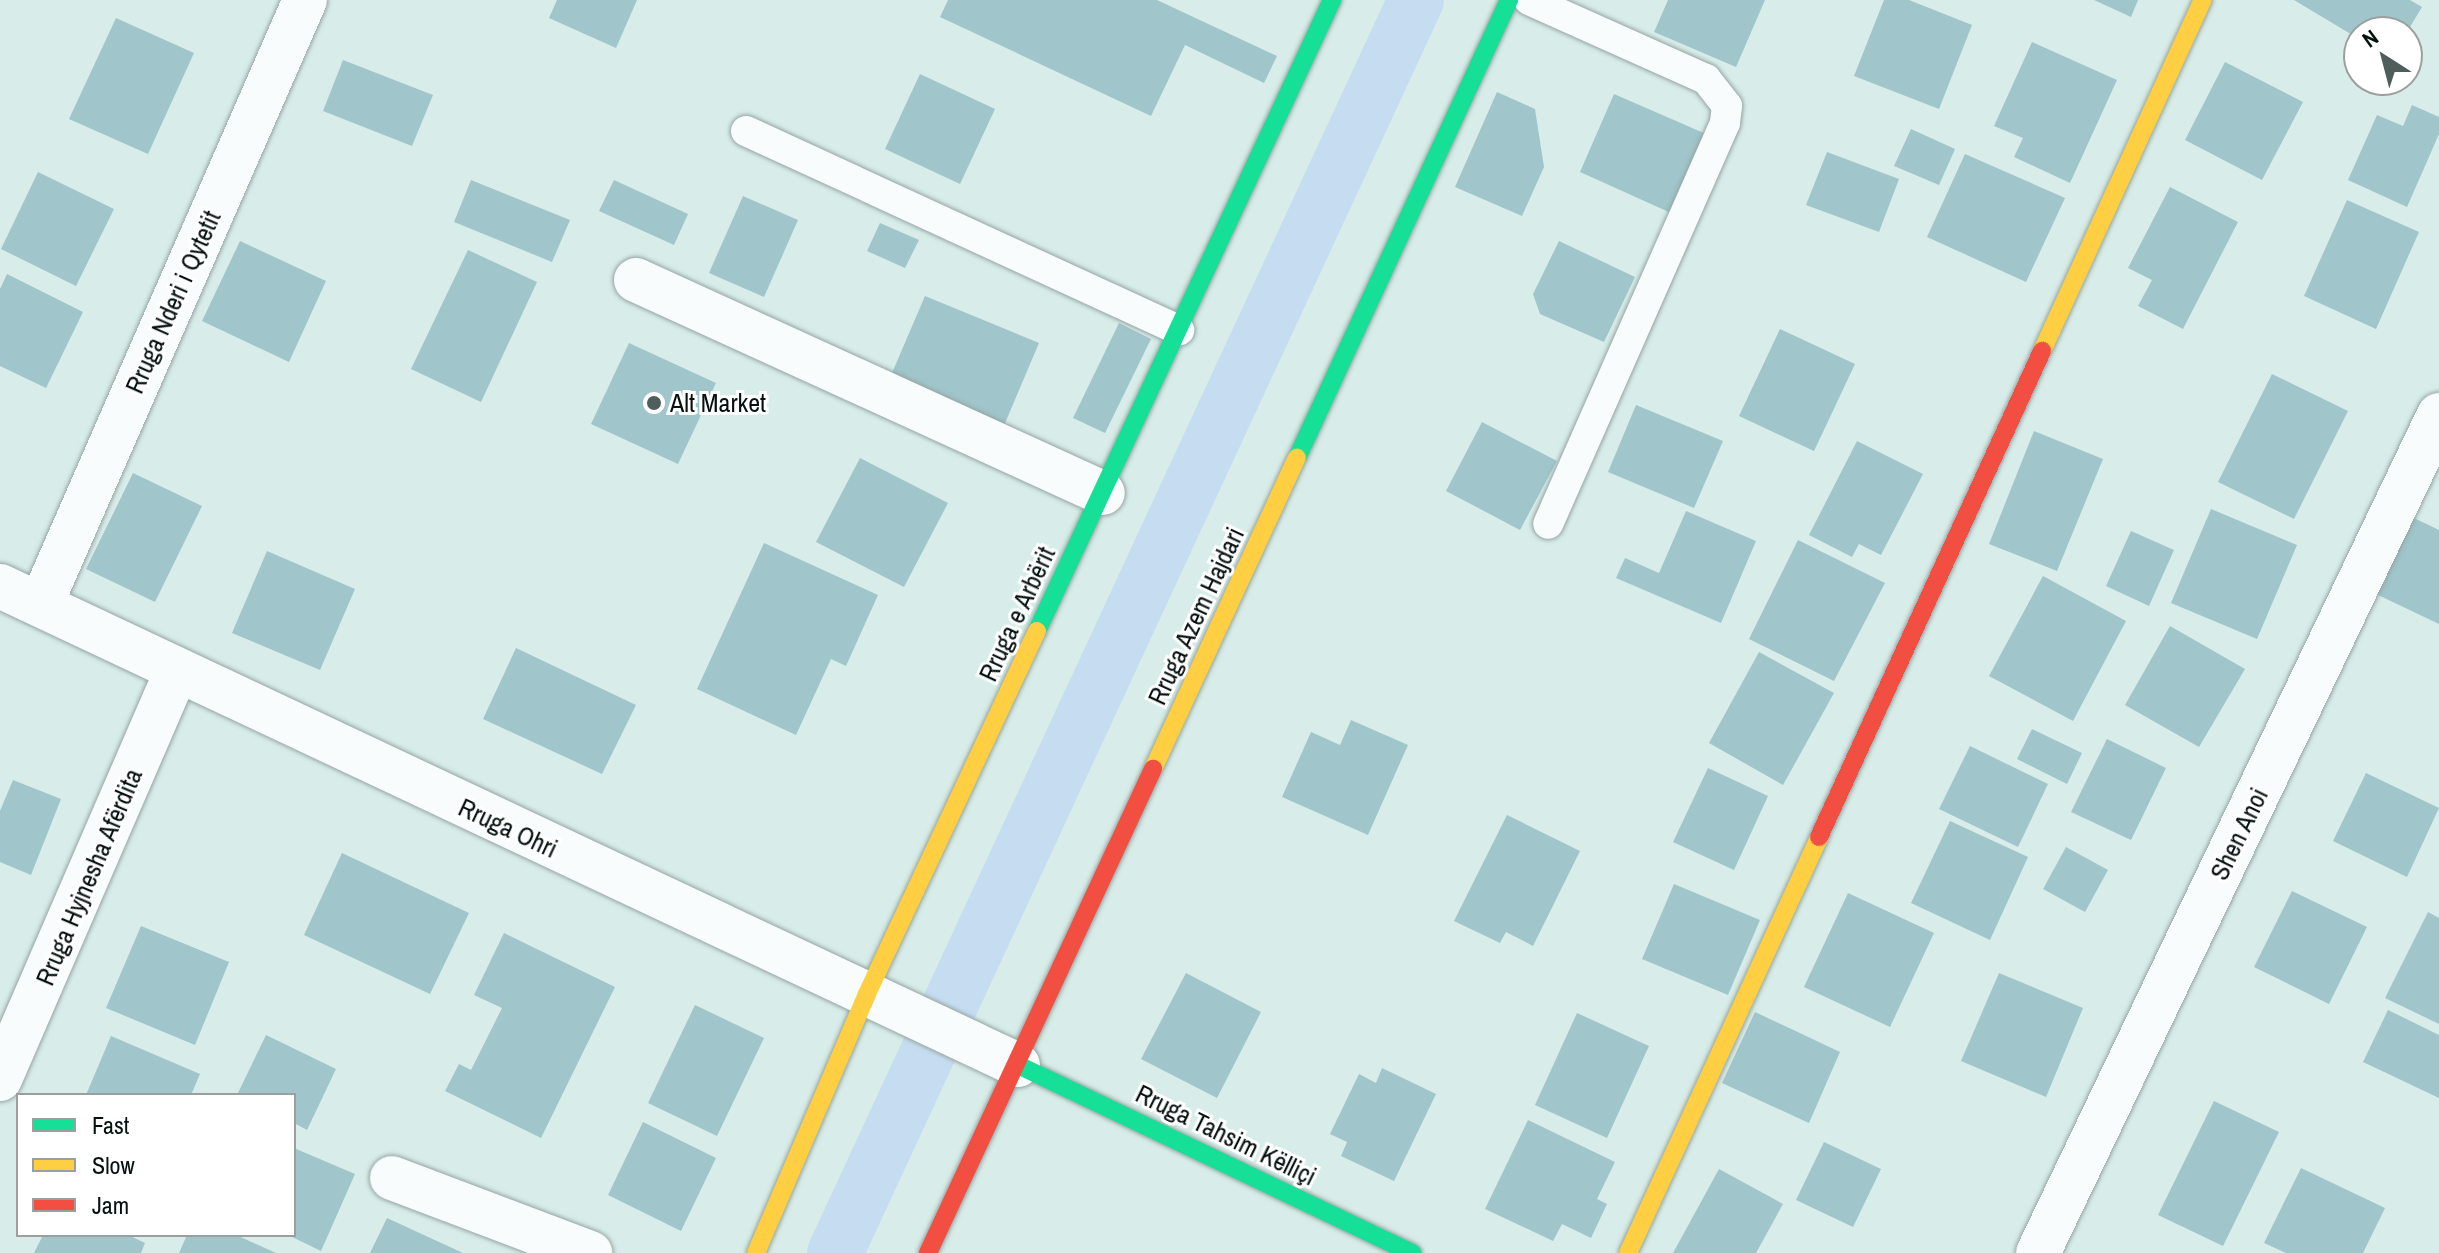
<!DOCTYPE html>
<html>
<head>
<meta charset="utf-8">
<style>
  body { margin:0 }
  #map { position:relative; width:2439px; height:1253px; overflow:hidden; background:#d8ede9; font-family:"Archivo Narrow",sans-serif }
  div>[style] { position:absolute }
  .canal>* { height:56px; margin:-28px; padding:0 28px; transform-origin:28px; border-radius:28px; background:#c6ddf1 }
  .building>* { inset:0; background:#a0c5ca }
  .roads { filter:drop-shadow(0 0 2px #95a5a3) drop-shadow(0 0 2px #95a5a3) }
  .lane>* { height:30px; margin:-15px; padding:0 15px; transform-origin:15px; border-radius:15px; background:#f9fcfc }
  .street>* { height:44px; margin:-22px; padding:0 22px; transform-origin:22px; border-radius:22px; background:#f9fcfc }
  .fast>* { height:18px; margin:-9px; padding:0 9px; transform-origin:9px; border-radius:9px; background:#16e098 }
  .slow>* { height:18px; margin:-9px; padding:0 9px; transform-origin:9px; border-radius:9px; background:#ffcf43 }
  .jam>* { height:18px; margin:-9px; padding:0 9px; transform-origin:9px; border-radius:9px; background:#f24e42 }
  .dots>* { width:22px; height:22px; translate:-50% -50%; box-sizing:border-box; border:4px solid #fff; border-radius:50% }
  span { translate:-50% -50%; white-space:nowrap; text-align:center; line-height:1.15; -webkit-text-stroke:6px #fff; paint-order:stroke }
  .street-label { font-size:26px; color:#05110f }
  .poi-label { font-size:26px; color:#05110f }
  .left { translate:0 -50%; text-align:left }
  .legend { position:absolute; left:16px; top:1093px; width:280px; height:144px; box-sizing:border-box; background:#fff; border:2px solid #9ba09f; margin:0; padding:10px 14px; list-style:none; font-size:24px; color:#05110f }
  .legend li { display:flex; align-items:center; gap:16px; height:40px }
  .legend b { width:40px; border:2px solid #9ba09f }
  .north { position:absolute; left:2343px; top:16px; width:80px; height:80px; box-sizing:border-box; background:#fff; border:2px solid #9ba09f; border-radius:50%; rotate:324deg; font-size:22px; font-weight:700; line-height:32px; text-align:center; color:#05110f }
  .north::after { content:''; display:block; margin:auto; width:28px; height:36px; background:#4f5e5b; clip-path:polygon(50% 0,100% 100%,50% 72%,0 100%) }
</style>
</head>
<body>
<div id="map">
  <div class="canal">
    <i style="left:835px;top:1253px;width:1381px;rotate:-65.12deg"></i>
  </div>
  <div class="building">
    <i style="clip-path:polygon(557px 0,637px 0,616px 48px,549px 18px)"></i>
    <i style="clip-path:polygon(948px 0,1157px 0,1277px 56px,1264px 83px,1185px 45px,1151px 116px,940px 17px)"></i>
    <i style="clip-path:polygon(1668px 0,1765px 0,1736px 67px,1654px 32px)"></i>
    <i style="clip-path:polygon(1884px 0,1909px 0,1972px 25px,1939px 109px,1854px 76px)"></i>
    <i style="clip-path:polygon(2094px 0,2138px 0,2131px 17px)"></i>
    <i style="clip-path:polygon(2294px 0,2410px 0,2422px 7px,2407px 32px,2359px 32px,2359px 39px)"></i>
    <i style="clip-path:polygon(116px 18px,194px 53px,148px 154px,69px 119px)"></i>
    <i style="clip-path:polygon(2032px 42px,2117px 80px,2070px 183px,2014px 157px,2023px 138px,1994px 126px)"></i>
    <i style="clip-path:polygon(343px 60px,433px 95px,412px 146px,323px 111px)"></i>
    <i style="clip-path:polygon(2225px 62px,2303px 102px,2262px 180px,2185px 140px)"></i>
    <i style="clip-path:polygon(920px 74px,995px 109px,960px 184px,885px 149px)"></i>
    <i style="clip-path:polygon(1497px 92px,1535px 109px,1544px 167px,1522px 216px,1455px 187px)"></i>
    <i style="clip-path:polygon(1614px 94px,1706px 134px,1671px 213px,1580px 172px)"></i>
    <i style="clip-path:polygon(2412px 105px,2439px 117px,2439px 134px,2407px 207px,2348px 180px,2377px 115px,2403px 126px)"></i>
    <i style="clip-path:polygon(1911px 129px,1955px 149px,1939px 185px,1894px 166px)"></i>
    <i style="clip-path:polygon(1827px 152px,1899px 179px,1879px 232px,1806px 205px)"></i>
    <i style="clip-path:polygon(1965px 154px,2065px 198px,2026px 282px,1927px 237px)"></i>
    <i style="clip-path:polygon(38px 172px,114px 209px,76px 286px,1px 249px)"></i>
    <i style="clip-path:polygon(471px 180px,570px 220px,552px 262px,454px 222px)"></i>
    <i style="clip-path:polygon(614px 180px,688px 214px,674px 245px,599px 211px)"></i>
    <i style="clip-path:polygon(2170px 187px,2238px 222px,2183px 329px,2138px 306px,2152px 280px,2128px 268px)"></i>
    <i style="clip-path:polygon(743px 196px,798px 220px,764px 297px,709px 273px)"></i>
    <i style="clip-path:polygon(2347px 200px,2419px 232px,2376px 329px,2304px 296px)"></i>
    <i style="clip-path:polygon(880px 223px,919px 240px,905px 268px,867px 251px)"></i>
    <i style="clip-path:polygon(240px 241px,326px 281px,289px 362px,202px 321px)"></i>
    <i style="clip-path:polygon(1559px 241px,1635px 277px,1604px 342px,1540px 314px,1533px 294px)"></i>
    <i style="clip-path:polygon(468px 250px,537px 282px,481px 402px,411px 369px)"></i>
    <i style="clip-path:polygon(7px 274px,83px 312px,46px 388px,0 366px,0 289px)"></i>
    <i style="clip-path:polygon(925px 296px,1039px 343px,1003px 428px,889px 380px)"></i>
    <i style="clip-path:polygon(1119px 323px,1151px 339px,1105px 433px,1073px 418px)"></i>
    <i style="clip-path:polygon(1780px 329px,1855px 364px,1814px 451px,1739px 416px)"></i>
    <i style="clip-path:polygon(629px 343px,716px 383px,678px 464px,591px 424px)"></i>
    <i style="clip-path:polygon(2272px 374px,2348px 411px,2294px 519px,2218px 482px)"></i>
    <i style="clip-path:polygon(1636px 405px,1723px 441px,1694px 508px,1608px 472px)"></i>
    <i style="clip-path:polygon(1482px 422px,1557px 461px,1520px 530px,1446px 491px)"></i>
    <i style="clip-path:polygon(2034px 431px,2103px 459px,2057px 571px,1989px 544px)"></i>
    <i style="clip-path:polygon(1857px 441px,1923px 474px,1881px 555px,1859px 544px,1852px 557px,1809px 535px)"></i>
    <i style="clip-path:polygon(860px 458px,948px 503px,904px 587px,816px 542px)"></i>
    <i style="clip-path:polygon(133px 473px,202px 506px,155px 602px,86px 569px)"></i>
    <i style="clip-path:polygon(2211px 509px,2297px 545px,2257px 639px,2171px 603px)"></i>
    <i style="clip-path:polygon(1686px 511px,1756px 541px,1721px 623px,1616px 578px,1625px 558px,1659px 573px)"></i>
    <i style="clip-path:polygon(2414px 518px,2439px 530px,2439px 624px,2376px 594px)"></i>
    <i style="clip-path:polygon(2131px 531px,2174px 550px,2149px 606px,2106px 586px)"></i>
    <i style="clip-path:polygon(1798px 540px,1885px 583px,1834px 681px,1749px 639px)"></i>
    <i style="clip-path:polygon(764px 543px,878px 595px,846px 666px,831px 659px,796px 735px,697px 689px)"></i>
    <i style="clip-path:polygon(267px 551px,355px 589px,320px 670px,232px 633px)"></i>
    <i style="clip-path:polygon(2043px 576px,2126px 621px,2073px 721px,1989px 676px)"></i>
    <i style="clip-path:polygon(2170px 626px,2245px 669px,2199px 747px,2125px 705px)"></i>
    <i style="clip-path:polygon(516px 648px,636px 705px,602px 774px,483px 719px)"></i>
    <i style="clip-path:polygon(1759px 652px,1834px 693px,1783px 785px,1709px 743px)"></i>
    <i style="clip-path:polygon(1351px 720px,1408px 745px,1368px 835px,1282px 797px,1311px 732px,1340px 745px)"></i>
    <i style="clip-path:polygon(2032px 729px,2082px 753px,2067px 784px,2017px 759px)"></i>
    <i style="clip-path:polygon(2107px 739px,2166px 768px,2131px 840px,2071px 812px)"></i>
    <i style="clip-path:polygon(1970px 746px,2048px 784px,2018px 847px,1939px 809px)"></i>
    <i style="clip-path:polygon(1708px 768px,1768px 796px,1734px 870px,1673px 842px)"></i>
    <i style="clip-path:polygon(2366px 773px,2439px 808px,2407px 877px,2333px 841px)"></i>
    <i style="clip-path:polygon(13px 780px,61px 799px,31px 875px,0 862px,0 811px)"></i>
    <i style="clip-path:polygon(1507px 815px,1580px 851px,1533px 946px,1506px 932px,1500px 943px,1454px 921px)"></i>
    <i style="clip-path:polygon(1950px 821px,2028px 857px,1990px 940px,1911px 903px)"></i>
    <i style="clip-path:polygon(2066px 847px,2108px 870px,2085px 912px,2043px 889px)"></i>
    <i style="clip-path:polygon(342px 853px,469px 913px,430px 994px,304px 935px)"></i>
    <i style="clip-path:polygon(1674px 884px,1760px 920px,1728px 995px,1642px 959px)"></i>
    <i style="clip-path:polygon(2292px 891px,2367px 927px,2329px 1004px,2254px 967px)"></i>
    <i style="clip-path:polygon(1848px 893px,1934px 933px,1890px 1027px,1804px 987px)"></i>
    <i style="clip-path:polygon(2428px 912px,2439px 918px,2439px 1024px,2385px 998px)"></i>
    <i style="clip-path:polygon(141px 926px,229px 962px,195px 1045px,106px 1008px)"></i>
    <i style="clip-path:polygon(504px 933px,615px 987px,541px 1138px,445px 1091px,459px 1064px,471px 1070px,502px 1008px,474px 995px)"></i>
    <i style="clip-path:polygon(1186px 973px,1261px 1012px,1217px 1098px,1141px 1059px)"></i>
    <i style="clip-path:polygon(1999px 973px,2083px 1008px,2046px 1097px,1961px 1061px)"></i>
    <i style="clip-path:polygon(695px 1005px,764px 1038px,717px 1136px,648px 1103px)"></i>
    <i style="clip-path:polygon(2388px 1010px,2439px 1035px,2439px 1098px,2363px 1062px)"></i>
    <i style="clip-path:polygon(1755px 1012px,1840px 1052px,1809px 1123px,1722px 1083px)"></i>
    <i style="clip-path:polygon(1577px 1013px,1649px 1046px,1607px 1138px,1535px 1105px)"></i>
    <i style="clip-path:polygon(266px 1035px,336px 1069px,307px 1130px,294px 1123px,294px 1095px,237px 1095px)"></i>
    <i style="clip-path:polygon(111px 1036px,200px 1074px,191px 1095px,86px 1095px)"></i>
    <i style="clip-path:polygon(1382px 1068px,1436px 1094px,1394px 1181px,1341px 1156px,1347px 1142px,1330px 1134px,1359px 1074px,1376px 1083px)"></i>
    <i style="clip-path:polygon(2214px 1101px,2279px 1132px,2223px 1246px,2158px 1215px)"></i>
    <i style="clip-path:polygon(1528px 1120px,1615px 1162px,1597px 1199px,1607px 1204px,1591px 1238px,1562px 1224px,1553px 1241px,1485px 1209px)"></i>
    <i style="clip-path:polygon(643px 1122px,716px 1158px,681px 1231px,608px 1195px)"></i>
    <i style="clip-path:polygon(1824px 1142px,1881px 1169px,1853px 1227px,1796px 1200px)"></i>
    <i style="clip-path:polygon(294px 1148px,355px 1174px,321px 1251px,288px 1235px,294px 1235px)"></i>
    <i style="clip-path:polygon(2301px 1168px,2385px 1208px,2363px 1253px,2286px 1253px,2264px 1243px)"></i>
    <i style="clip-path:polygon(1719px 1169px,1783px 1204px,1756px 1253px,1673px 1253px)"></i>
    <i style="clip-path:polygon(387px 1218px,463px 1253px,370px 1253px)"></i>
    <i style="clip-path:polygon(43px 1235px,128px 1235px,145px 1243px,141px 1253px,34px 1253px)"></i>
    <i style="clip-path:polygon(187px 1235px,236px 1235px,276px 1253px,179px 1253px)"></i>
  </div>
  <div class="roads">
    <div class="lane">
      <i style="left:1529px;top:0;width:194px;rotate:24.1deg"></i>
      <i style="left:1706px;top:79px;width:34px;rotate:52deg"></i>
      <i style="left:1727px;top:106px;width:17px;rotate:97deg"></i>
      <i style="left:1725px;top:123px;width:438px;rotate:113.8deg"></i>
      <i style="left:746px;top:131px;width:477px;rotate:24.7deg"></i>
    </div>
    <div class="street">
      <i style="left:636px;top:280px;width:513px;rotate:24.52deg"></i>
      <i style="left:0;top:586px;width:1125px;rotate:25.2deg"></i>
      <i style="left:41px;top:604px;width:659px;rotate:-66.39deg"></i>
      <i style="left:0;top:1079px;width:443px;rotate:-66.6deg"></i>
      <i style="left:392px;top:1178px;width:212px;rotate:20.7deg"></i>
      <i style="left:2038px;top:1253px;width:929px;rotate:-64.43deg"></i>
    </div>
    <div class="fast">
      <i style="left:1297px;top:458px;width:505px;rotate:-65.16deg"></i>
      <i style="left:1037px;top:631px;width:697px;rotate:-64.94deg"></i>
      <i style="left:1018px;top:1065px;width:437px;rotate:25.5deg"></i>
    </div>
    <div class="slow">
      <i style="left:2042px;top:351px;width:386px;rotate:-65.4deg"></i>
      <i style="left:1153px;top:769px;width:343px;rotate:-65.2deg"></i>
      <i style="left:756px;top:1253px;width:280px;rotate:-66.8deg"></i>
      <i style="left:866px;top:996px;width:403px;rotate:-64.9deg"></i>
      <i style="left:1628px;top:1253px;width:458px;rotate:-65.3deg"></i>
    </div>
    <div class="jam">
      <i style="left:1819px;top:837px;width:535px;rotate:-65.35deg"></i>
      <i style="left:928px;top:1253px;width:534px;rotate:-65.07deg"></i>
    </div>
  </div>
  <div class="dots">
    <i style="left:654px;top:403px;background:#4f5e5b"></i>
  </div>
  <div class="street-label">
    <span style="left:173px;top:302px;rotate:-66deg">Rruga Nderi i Qytetit</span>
    <span style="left:1017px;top:614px;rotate:-65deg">Rruga e Arbërit</span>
    <span style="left:1196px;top:616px;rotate:-65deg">Rruga Azem Hajdari</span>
    <span style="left:508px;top:828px;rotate:25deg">Rruga Ohri</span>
    <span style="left:2239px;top:834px;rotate:-64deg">Shen Anoi</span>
    <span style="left:89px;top:877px;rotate:-67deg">Rruga Hyjnesha Afërdita</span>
    <span style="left:1226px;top:1135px;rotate:26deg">Rruga Tahsim Këlliçi</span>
  </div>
  <div class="poi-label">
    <span class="left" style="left:670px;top:403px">Alt Market</span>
  </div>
  <ul class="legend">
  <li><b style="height:10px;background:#16e098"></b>Fast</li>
  <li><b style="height:10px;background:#ffcf43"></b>Slow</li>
  <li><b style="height:10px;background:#f24e42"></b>Jam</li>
  </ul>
  <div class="north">N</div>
</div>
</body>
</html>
